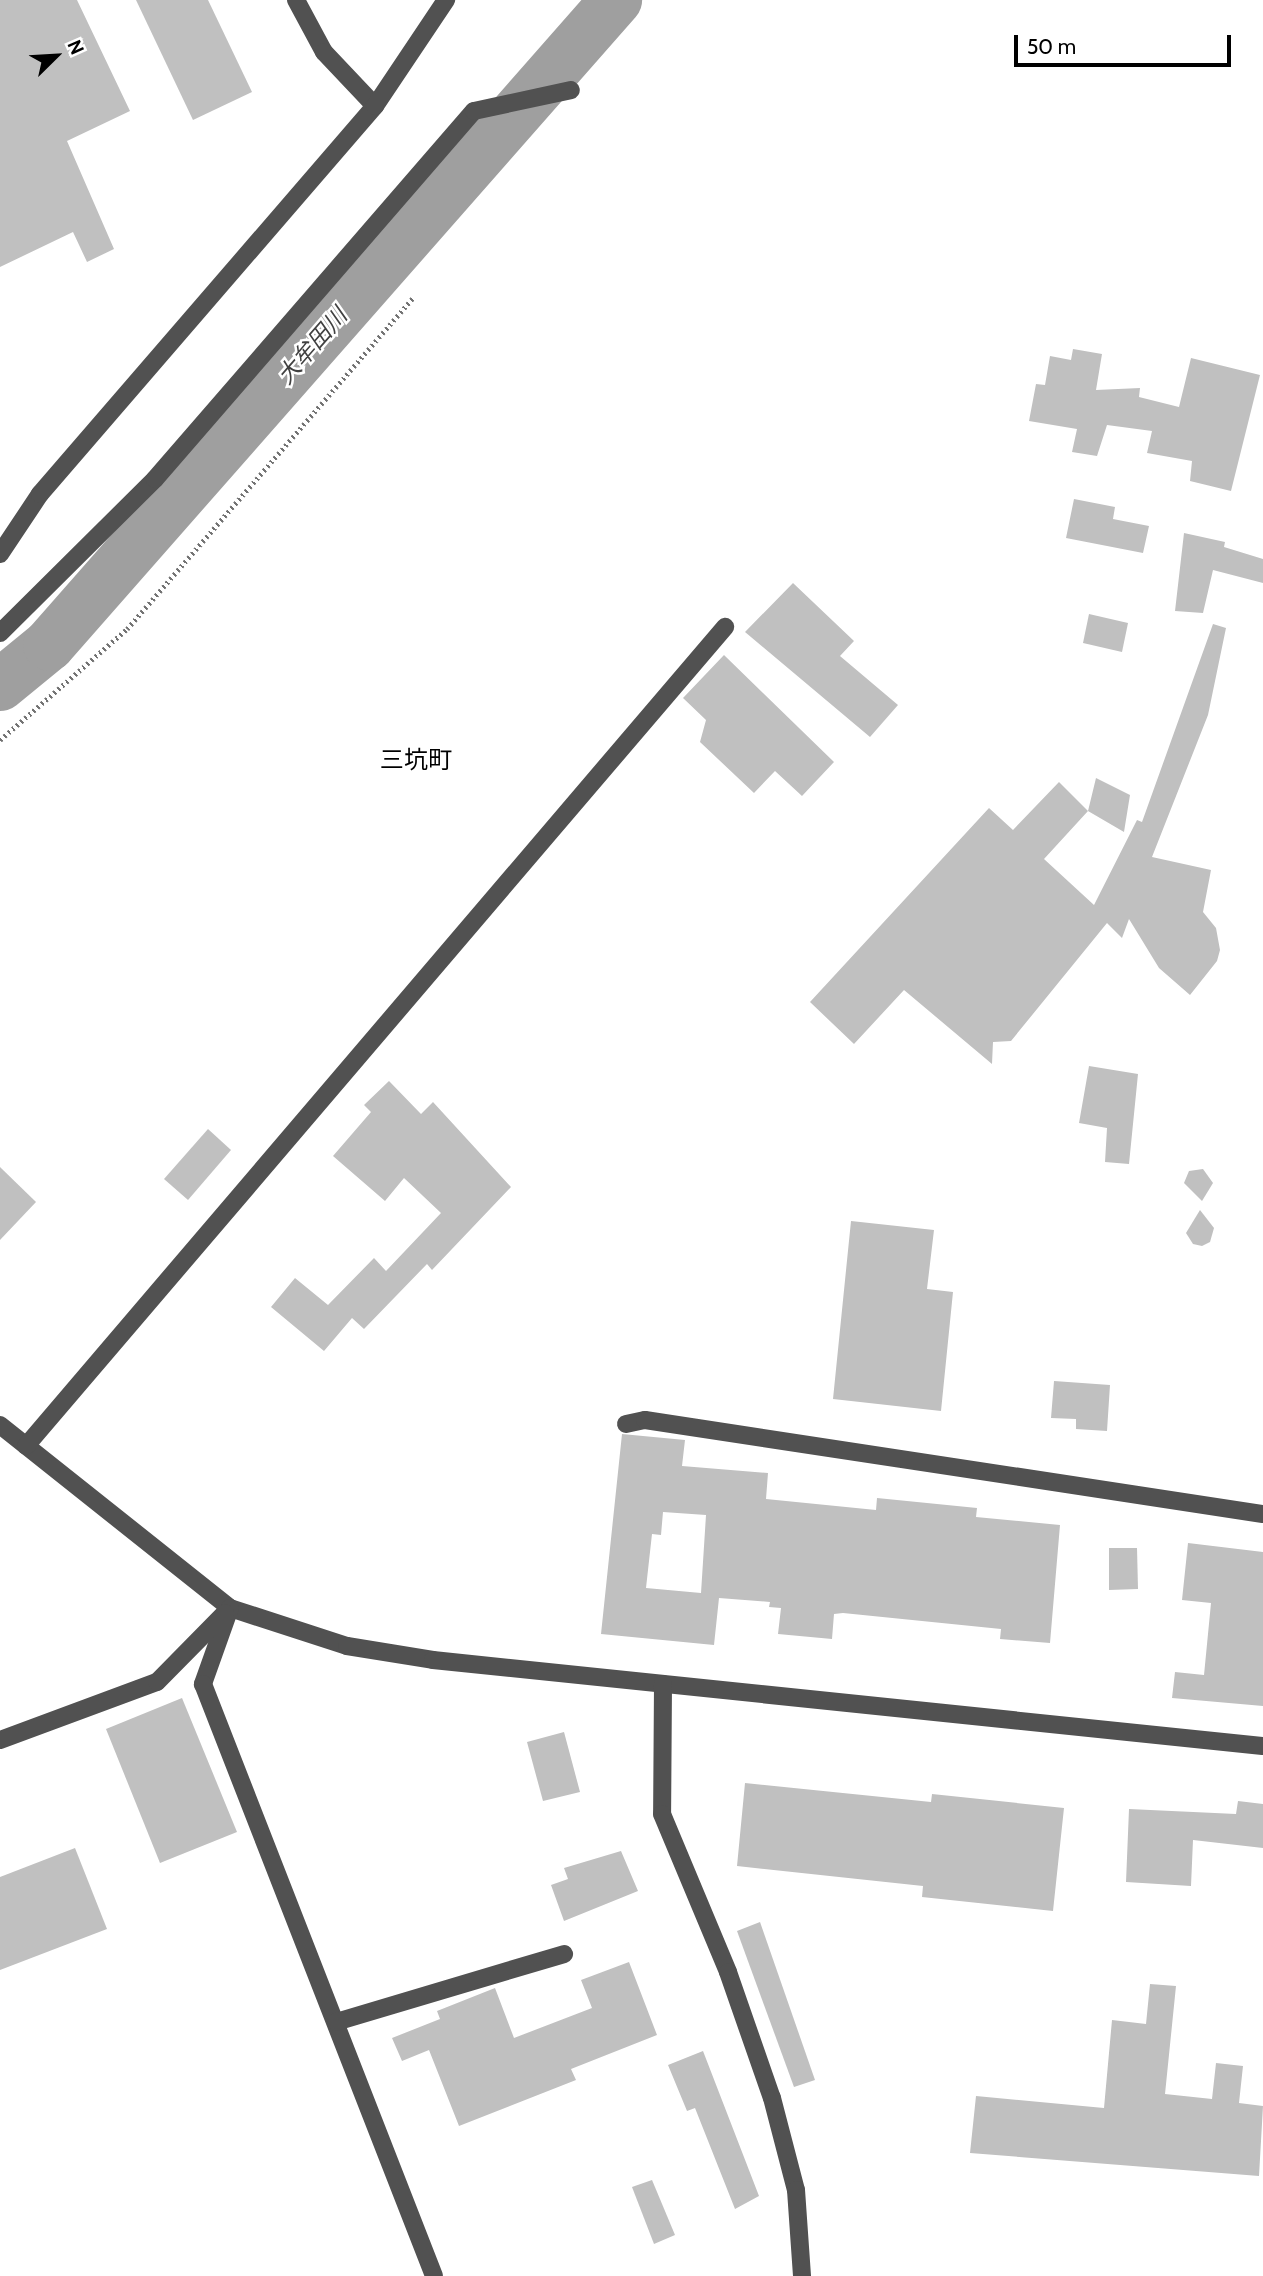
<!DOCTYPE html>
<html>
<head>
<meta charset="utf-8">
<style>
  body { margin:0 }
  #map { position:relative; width:1263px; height:2276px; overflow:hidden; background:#fff; font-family:Cabin,"Noto Sans JP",sans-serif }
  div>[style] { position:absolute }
  .river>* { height:52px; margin:-26px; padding:0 26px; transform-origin:26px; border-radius:26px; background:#9f9f9f }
  .building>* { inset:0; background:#c0c0c0 }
  .path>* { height:4.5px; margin-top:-2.25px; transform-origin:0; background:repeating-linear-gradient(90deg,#737373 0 2px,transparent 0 5.5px) }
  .minor>* { height:18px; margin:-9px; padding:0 9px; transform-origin:9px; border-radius:9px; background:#515151 }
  span { translate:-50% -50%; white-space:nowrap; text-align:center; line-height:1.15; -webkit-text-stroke:5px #fff; paint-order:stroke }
  .water-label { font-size:23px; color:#404040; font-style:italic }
  .quarter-label { font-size:24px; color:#000 }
  .north { position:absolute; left:21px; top:21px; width:70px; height:70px; -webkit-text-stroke:5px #fff; paint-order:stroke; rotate:66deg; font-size:19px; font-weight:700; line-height:28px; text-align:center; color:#000 }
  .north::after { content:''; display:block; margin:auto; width:24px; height:32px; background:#000; clip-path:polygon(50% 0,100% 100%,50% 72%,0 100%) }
  .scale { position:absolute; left:1014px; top:35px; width:217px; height:32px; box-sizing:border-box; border:4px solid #000; border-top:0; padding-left:9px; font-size:21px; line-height:24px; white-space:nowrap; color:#000; -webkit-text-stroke:5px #fff; paint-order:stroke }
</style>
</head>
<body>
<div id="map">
  <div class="river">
    <i style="left:0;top:685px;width:63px;rotate:-39.2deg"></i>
    <i style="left:49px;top:645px;width:859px;rotate:-48.68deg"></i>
  </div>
  <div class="building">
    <i style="clip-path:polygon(0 0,77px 0,130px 111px,67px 141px,114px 249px,87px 262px,73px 232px,0 267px)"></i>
    <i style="clip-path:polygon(136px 0,208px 0,252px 92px,193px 120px)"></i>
    <i style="clip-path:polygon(1073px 349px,1102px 354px,1096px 390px,1140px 388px,1139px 397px,1179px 407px,1191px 358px,1260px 375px,1231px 491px,1190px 481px,1192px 461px,1147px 453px,1152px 431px,1107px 425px,1097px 456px,1072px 452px,1077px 429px,1029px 421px,1036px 384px,1045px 385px,1050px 356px,1071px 360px)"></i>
    <i style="clip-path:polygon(1074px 499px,1115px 507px,1113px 519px,1149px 526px,1143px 553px,1066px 538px)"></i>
    <i style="clip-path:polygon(1184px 533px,1225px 542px,1224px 547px,1263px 559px,1263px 583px,1213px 570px,1203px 613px,1175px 611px)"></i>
    <i style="clip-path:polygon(793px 583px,854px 641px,840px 656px,898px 705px,870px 737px,745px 632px)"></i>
    <i style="clip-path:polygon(1089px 614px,1128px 623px,1122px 652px,1083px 643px)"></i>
    <i style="clip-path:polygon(1213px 624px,1226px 628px,1208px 715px,1152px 857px,1211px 870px,1203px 912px,1216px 928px,1220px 950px,1217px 961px,1190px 995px,1159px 968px,1129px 919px,1122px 938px,1107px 923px,1011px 1041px,993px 1042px,992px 1064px,904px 990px,854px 1044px,810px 1002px,989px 808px,1013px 830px,1059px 782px,1088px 811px,1096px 778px,1130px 795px,1124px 832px,1088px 811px,1044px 859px,1094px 905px,1137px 820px,1142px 822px)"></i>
    <i style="clip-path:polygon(724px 655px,834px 762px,802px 796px,775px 771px,754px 793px,700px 742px,706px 720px,683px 698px)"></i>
    <i style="clip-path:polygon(1089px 1066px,1138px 1074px,1129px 1164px,1105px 1162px,1107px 1128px,1079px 1123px)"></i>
    <i style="clip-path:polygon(389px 1081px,421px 1114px,433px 1102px,511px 1187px,432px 1270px,427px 1264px,364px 1329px,352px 1318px,324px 1351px,271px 1307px,295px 1278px,328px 1305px,374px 1258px,386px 1271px,441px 1213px,404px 1178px,385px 1201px,333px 1156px,371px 1112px,364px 1105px)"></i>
    <i style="clip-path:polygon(208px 1129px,231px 1150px,188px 1200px,164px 1179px)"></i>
    <i style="clip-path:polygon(0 1167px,36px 1202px,0 1240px)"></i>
    <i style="clip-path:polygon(1203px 1169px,1213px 1183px,1202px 1201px,1184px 1183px,1189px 1171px)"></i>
    <i style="clip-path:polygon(1200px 1210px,1214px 1228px,1210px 1242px,1202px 1246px,1193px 1244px,1186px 1233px)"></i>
    <i style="clip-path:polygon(851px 1221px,934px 1230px,927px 1289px,953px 1292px,941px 1411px,833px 1399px)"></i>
    <i style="clip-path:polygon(1054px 1381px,1110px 1385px,1107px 1431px,1076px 1429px,1076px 1419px,1051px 1418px)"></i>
    <i style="clip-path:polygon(evenodd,622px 1434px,685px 1440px,682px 1466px,768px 1473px,766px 1499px,876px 1510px,877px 1498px,977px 1508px,976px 1517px,1060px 1525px,1050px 1643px,1000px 1639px,1001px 1629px,843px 1613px,834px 1614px,832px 1639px,778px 1634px,781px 1608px,769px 1607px,770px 1602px,719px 1598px,714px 1645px,601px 1634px,622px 1434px,663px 1512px,706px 1515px,701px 1593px,646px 1588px,652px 1534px,661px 1535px,663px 1512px)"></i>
    <i style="clip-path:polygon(1188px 1543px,1263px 1552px,1263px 1706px,1172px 1698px,1175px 1672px,1204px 1675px,1211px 1603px,1182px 1600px)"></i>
    <i style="clip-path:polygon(1109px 1548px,1137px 1548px,1138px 1589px,1109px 1590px)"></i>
    <i style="clip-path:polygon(182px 1698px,237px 1832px,160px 1863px,106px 1729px)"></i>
    <i style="clip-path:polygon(564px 1732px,580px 1792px,543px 1801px,527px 1742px)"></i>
    <i style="clip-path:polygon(745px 1783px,931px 1802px,932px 1794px,1064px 1808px,1053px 1911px,922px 1897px,923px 1886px,737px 1866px)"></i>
    <i style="clip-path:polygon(1238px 1801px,1263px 1804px,1263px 1848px,1193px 1840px,1191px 1886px,1126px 1882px,1129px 1809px,1236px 1814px)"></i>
    <i style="clip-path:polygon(75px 1848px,107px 1929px,0 1970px,0 1877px)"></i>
    <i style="clip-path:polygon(621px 1851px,638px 1891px,564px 1921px,551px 1885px,568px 1879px,564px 1868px)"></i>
    <i style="clip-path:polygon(760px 1922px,815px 2080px,794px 2087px,737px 1931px)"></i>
    <i style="clip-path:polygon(629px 1962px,657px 2035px,571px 2069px,576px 2080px,459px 2126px,429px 2050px,402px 2061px,392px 2038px,440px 2019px,437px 2011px,495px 1988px,514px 2038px,592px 2008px,581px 1980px)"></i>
    <i style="clip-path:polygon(1150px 1984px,1176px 1986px,1165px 2094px,1212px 2099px,1216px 2063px,1243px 2066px,1239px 2103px,1263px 2106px,1259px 2176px,970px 2153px,976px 2096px,1104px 2108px,1112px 2020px,1146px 2024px)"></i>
    <i style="clip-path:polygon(703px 2051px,759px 2196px,735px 2209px,695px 2108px,687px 2111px,668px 2065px)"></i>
    <i style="clip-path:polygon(652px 2180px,675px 2235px,654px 2244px,632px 2187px)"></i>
  </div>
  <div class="path">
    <i style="left:0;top:740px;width:169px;rotate:-41.2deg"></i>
    <i style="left:127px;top:629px;width:439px;rotate:-49.2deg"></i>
  </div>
  <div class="minor">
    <i style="left:296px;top:0;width:59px;rotate:61.7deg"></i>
    <i style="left:324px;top:52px;width:74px;rotate:46.6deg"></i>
    <i style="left:0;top:554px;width:72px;rotate:-56.3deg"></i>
    <i style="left:40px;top:494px;width:513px;rotate:-49.19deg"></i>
    <i style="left:375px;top:106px;width:128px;rotate:-56.2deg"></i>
    <i style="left:0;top:633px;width:218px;rotate:-44.8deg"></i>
    <i style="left:155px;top:479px;width:487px;rotate:-49.1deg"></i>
    <i style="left:474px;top:111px;width:99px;rotate:-12.2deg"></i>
    <i style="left:626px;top:1424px;width:19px;rotate:-12deg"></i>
    <i style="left:645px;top:1420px;width:625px;rotate:8.65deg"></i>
    <i style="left:0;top:1425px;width:294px;rotate:38.5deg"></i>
    <i style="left:230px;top:1608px;width:123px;rotate:18deg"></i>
    <i style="left:347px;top:1646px;width:87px;rotate:9.2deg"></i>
    <i style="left:433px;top:1660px;width:834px;rotate:5.92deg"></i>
    <i style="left:26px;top:1446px;width:1077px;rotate:-49.52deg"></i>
    <i style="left:230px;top:1608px;width:81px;rotate:109.6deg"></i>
    <i style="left:203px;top:1684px;width:635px;rotate:68.68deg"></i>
    <i style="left:663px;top:1684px;width:130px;rotate:90.4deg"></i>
    <i style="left:662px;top:1814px;width:171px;rotate:67.3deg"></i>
    <i style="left:728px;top:1972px;width:133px;rotate:70.8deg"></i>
    <i style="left:772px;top:2098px;width:95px;rotate:75.4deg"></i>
    <i style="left:796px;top:2190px;width:86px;rotate:86deg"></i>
    <i style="left:0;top:1740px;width:167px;rotate:-20.3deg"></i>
    <i style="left:157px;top:1682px;width:97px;rotate:-45.4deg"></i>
    <i style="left:336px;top:2022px;width:238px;rotate:-16.6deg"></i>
  </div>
  <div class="water-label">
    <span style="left:312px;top:346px;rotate:-49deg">大牟田川</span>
  </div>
  <div class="quarter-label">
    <span style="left:416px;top:760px">三坑町</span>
  </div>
  <div class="north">N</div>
  <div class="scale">50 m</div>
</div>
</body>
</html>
